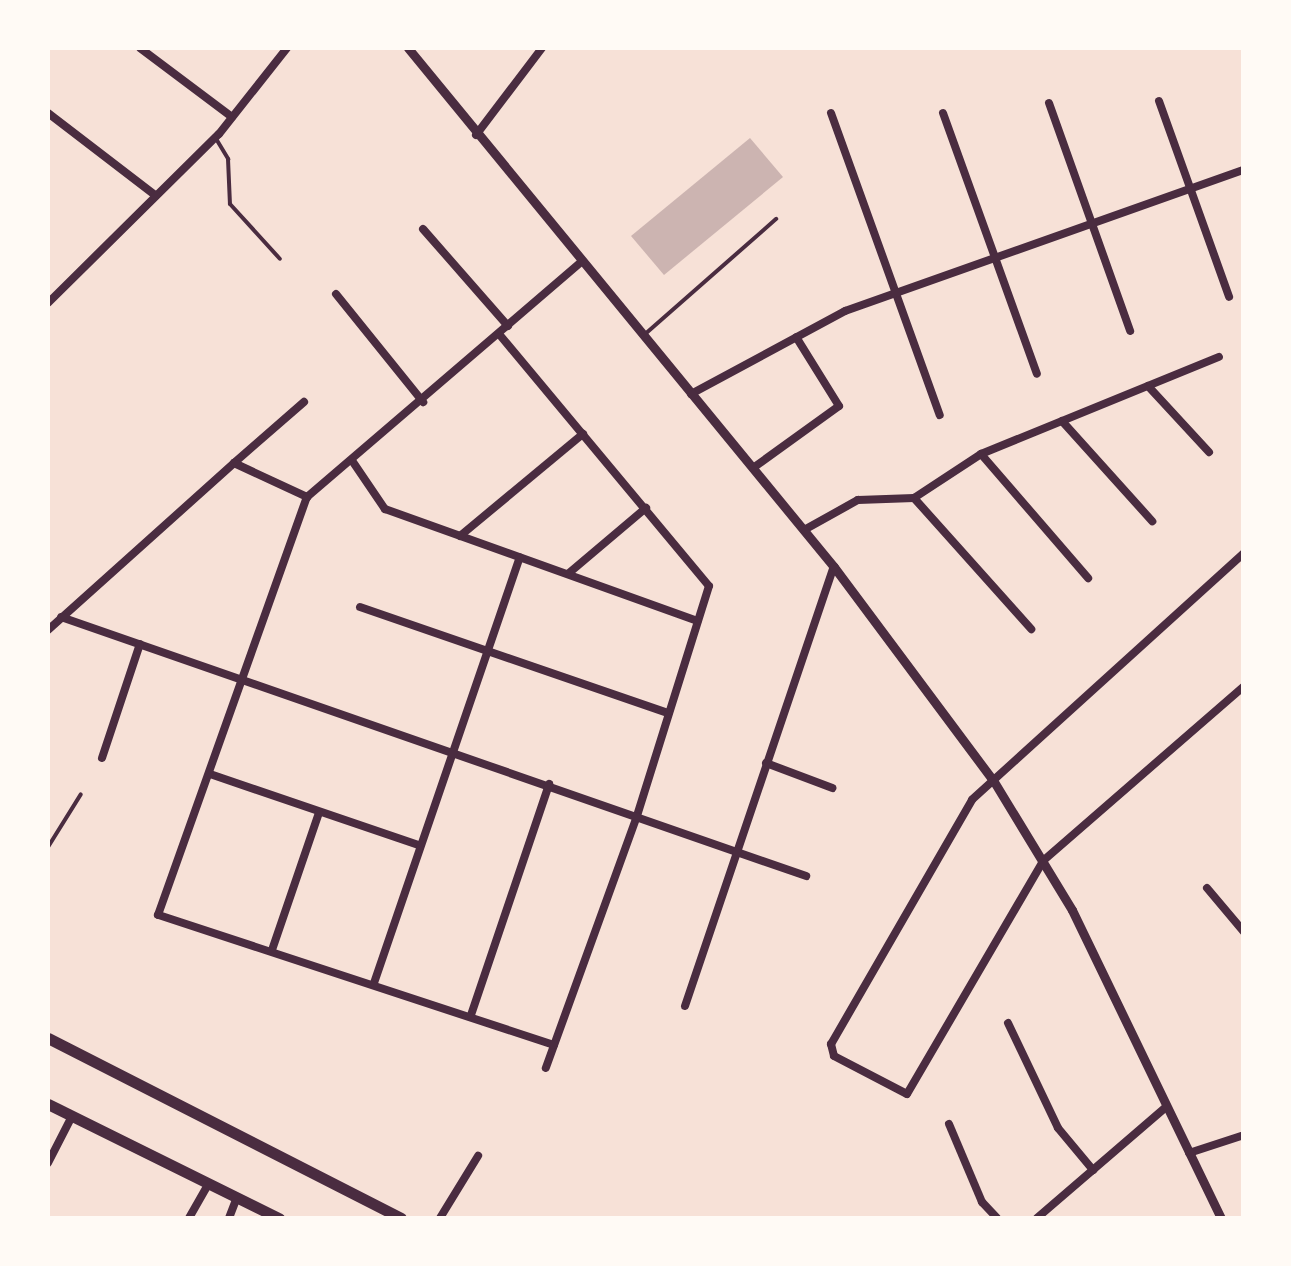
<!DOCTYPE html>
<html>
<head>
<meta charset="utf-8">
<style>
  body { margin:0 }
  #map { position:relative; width:1291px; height:1266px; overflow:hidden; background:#f7e1d7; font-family:"Zilla Slab",serif }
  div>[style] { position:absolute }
  .building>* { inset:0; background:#ccb4b1 }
  .service>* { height:4px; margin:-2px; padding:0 2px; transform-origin:2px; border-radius:2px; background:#4a2c40 }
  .minor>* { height:8px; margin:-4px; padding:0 4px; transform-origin:4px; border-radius:4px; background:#4a2c40 }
  .tertiary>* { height:9px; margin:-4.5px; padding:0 4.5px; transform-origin:4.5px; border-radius:4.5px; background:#4a2c40 }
  .trunk>* { height:11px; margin:-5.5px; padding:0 5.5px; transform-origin:5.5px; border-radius:5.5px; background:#4a2c40 }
  span { translate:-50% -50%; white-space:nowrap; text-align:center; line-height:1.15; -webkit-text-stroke:10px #fffaf5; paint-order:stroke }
  .frame { position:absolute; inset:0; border:50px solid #fffaf5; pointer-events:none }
</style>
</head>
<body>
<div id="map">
  <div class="building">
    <i style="clip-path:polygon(750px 138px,783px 177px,664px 275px,631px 236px)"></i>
  </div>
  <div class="service">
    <i style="left:215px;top:137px;width:26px;rotate:59deg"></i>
    <i style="left:228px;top:159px;width:45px;rotate:87.5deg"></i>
    <i style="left:230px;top:204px;width:74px;rotate:47.7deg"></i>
    <i style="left:644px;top:335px;width:176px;rotate:-41.3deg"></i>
    <i style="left:48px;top:847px;width:62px;rotate:-58.1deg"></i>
  </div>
  <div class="minor">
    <i style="left:140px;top:48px;width:115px;rotate:36.9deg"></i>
    <i style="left:1159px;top:101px;width:208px;rotate:70.3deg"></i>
    <i style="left:1049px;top:103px;width:242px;rotate:70.4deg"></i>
    <i style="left:48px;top:113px;width:136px;rotate:37.5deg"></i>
    <i style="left:831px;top:113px;width:321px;rotate:70.2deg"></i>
    <i style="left:943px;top:113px;width:277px;rotate:70.2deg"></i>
    <i style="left:476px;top:135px;width:109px;rotate:-52.8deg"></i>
    <i style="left:423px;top:229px;width:129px;rotate:48.8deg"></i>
    <i style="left:336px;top:294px;width:139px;rotate:51.1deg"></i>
    <i style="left:48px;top:303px;width:240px;rotate:-44.7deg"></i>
    <i style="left:219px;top:134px;width:110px;rotate:-51.7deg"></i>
    <i style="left:499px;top:334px;width:328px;rotate:50.2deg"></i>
    <i style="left:709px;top:586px;width:241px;rotate:107.4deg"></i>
    <i style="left:637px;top:816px;width:268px;rotate:109.9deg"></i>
    <i style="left:1148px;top:386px;width:90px;rotate:47.3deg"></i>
    <i style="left:691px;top:394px;width:175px;rotate:-28.3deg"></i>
    <i style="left:845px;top:311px;width:423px;rotate:-19.5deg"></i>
    <i style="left:1062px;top:421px;width:135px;rotate:48deg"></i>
    <i style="left:981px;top:454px;width:164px;rotate:49.2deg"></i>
    <i style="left:353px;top:462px;width:57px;rotate:55.8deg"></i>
    <i style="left:385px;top:509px;width:332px;rotate:19.7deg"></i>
    <i style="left:234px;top:463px;width:93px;rotate:-41.1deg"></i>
    <i style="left:753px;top:468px;width:106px;rotate:-35.8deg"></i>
    <i style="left:839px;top:406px;width:81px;rotate:-121.9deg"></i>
    <i style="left:914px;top:498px;width:176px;rotate:48.2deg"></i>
    <i style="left:804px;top:530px;width:62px;rotate:-29.1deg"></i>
    <i style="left:858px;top:500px;width:56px;rotate:-2deg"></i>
    <i style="left:914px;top:498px;width:80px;rotate:-33.3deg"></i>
    <i style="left:981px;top:454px;width:257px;rotate:-22.2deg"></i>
    <i style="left:460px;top:536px;width:160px;rotate:-39.7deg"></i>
    <i style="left:1244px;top:553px;width:367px;rotate:137.8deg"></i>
    <i style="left:972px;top:800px;width:282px;rotate:120deg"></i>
    <i style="left:831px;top:1044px;width:12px;rotate:76deg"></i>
    <i style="left:834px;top:1056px;width:82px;rotate:27.5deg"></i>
    <i style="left:907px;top:1094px;width:271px;rotate:-59.7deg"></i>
    <i style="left:1044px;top:860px;width:265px;rotate:-41deg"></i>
    <i style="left:569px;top:573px;width:101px;rotate:-40.2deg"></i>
    <i style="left:360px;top:607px;width:326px;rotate:19deg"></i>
    <i style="left:61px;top:617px;width:789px;rotate:19.17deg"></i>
    <i style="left:48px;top:630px;width:250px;rotate:-41.9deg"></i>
    <i style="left:234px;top:463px;width:81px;rotate:25deg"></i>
    <i style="left:102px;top:758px;width:120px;rotate:-71.6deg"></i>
    <i style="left:766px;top:763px;width:71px;rotate:20.7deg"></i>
    <i style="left:210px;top:774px;width:221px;rotate:18.8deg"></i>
    <i style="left:1207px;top:888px;width:57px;rotate:49.9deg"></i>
    <i style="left:272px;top:950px;width:145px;rotate:-71.1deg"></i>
    <i style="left:374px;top:983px;width:450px;rotate:-71.1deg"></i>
    <i style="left:685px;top:1006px;width:464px;rotate:-71.3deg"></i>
    <i style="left:471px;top:1015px;width:244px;rotate:-71.3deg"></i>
    <i style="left:1008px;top:1023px;width:116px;rotate:64.5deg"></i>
    <i style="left:1058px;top:1128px;width:55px;rotate:50.2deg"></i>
    <i style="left:554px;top:1045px;width:417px;rotate:-161.8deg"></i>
    <i style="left:158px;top:915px;width:444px;rotate:-70.4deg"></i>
    <i style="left:307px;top:497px;width:361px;rotate:-40.6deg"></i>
    <i style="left:949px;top:1124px;width:85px;rotate:67.1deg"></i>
    <i style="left:982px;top:1202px;width:22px;rotate:47deg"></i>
    <i style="left:1189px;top:1153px;width:58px;rotate:-18.1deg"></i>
    <i style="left:48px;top:1163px;width:53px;rotate:-62.9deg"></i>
    <i style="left:189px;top:1218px;width:40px;rotate:-60.3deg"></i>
    <i style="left:229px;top:1218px;width:22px;rotate:-69deg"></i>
    <i style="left:440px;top:1218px;width:73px;rotate:-58.5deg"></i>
    <i style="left:1037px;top:1218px;width:170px;rotate:-40.7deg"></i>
  </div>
  <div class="tertiary">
    <i style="left:408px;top:48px;width:671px;rotate:50.62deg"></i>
    <i style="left:834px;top:567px;width:266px;rotate:53.3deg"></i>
    <i style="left:993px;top:780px;width:152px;rotate:58.7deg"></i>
    <i style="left:1072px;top:910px;width:342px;rotate:64.2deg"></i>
  </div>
  <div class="trunk">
    <i style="left:48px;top:1038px;width:396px;rotate:27deg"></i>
    <i style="left:48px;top:1104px;width:258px;rotate:26.3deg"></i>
  </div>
  <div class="frame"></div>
</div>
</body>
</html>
